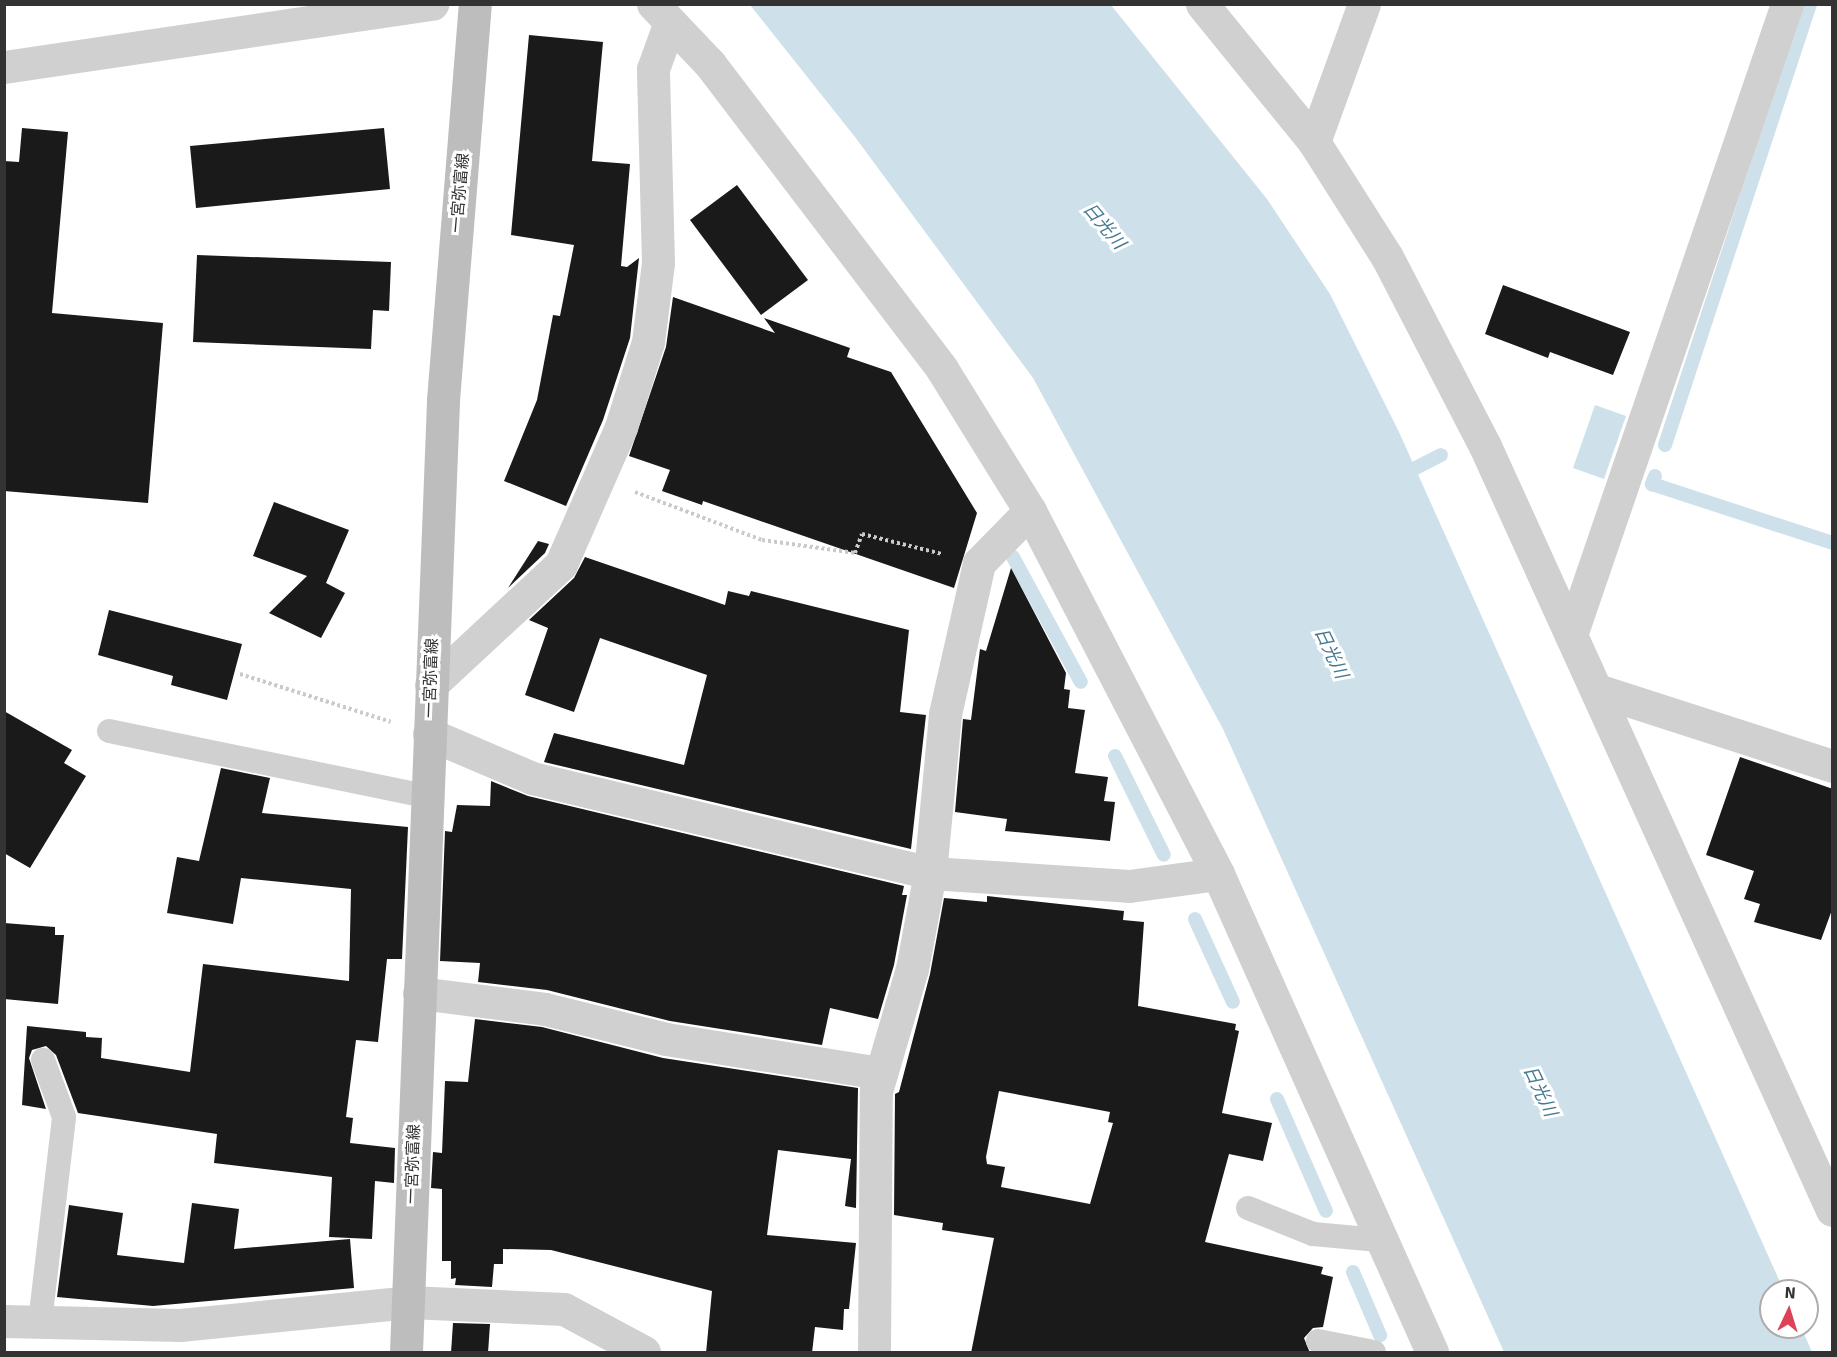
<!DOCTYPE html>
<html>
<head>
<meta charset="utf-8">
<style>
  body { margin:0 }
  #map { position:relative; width:1837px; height:1357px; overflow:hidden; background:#fff; font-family:Signika,"Noto Sans JP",sans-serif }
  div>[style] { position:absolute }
  .water>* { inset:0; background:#cee1ea }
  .stream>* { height:14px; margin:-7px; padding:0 7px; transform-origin:7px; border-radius:7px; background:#cee1ea }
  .building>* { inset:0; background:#1a1a1a }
  .path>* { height:4px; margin-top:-2px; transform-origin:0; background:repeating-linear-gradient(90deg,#cacaca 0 3px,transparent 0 6px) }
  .service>* { height:24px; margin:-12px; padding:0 12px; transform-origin:12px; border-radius:12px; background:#d0d0d0 }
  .minor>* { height:33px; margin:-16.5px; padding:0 16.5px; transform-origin:16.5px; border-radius:16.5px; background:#d0d0d0 }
  .secondary>* { height:33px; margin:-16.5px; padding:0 16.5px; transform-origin:16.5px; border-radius:16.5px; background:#bdbdbd }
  span { translate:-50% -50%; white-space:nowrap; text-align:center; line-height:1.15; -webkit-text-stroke:6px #fff; paint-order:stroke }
  .street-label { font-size:16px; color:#333 }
  .water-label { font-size:18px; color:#447992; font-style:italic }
  .frame { position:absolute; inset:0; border:6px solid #333; pointer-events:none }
  .north { position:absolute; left:1759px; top:1279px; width:60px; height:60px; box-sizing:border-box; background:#fff; border:2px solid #adadad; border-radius:50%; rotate:4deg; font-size:16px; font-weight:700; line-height:24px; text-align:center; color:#333 }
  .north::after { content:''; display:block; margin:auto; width:21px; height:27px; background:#dc4359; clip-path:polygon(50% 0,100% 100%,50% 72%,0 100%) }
</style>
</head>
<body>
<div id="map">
  <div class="water">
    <i style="clip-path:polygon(750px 5px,1111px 5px,1267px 199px,1330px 294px,1399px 432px,1784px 1291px,1771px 1291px,1771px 1327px,1801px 1327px,1812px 1352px,1504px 1352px,1223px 729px,1033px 378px,855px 137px)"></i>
    <i style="clip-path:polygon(1595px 405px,1626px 416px,1604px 479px,1573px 468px)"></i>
  </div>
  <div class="stream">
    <i style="left:1665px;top:445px;width:464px;rotate:-71.8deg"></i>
    <i style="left:1400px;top:476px;width:46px;rotate:-27.1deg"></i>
    <i style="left:1655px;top:476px;width:9px;rotate:111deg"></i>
    <i style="left:1652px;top:484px;width:189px;rotate:18.1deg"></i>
    <i style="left:1013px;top:557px;width:142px;rotate:61.5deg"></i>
    <i style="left:1115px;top:756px;width:110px;rotate:63.7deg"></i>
    <i style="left:1195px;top:919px;width:91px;rotate:65.4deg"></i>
    <i style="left:1277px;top:1099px;width:122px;rotate:66.4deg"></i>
    <i style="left:1353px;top:1272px;width:69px;rotate:66.8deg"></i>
  </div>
  <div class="building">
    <i style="clip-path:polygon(529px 35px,603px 42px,592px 161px,630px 164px,621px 266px,627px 267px,639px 258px,630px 338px,603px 420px,566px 506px,504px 481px,537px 400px,553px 315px,560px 316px,574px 245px,511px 235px)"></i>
    <i style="clip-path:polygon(22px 128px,68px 132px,52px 313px,163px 323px,148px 503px,4px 491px,4px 161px,19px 162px)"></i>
    <i style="clip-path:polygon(384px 128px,390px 189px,196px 208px,190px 146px)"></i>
    <i style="clip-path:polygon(737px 185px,808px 280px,761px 315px,690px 220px)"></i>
    <i style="clip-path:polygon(197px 255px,391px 262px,389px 311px,373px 310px,371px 349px,193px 342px)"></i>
    <i style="clip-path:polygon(1503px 285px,1630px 332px,1613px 375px,1550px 352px,1548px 358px,1485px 334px)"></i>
    <i style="clip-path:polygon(673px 297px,775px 333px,764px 318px,850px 348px,847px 357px,891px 372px,977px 513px,954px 588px,703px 501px,702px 505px,662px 491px,670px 470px,629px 456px,666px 347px)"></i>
    <i style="clip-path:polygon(274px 502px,349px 530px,326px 583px,345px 593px,321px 638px,269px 613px,307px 576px,253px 556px)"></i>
    <i style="clip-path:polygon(538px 541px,549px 544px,545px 553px,508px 588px)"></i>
    <i style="clip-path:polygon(585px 557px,725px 605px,728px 591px,749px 596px,751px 591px,909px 630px,900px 712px,926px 715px,911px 849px,544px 762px,554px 733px,684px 765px,707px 675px,600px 638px,574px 712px,525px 695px,548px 628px,529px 620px,574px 578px)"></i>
    <i style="clip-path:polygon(1011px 568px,1066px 673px,1064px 689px,1070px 690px,1068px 708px,1085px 710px,1075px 773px,1108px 777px,1104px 801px,1115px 802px,1110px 841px,1005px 831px,1007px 819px,955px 812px,963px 719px,971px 720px,980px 649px,986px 651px)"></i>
    <i style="clip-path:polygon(109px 610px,242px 644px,227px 700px,171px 685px,173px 676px,98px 655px)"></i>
    <i style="clip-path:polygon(4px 711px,72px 750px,64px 763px,86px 776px,30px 868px,4px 853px)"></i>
    <i style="clip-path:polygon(1740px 757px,1833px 789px,1833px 907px,1821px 940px,1754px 922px,1760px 904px,1744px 899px,1754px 871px,1706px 855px)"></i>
    <i style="clip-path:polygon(221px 768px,270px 778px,262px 813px,408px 827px,402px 959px,387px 959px,378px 1042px,356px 1040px,346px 1117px,353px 1118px,350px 1143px,395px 1148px,394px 1183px,375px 1181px,372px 1239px,329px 1237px,332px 1177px,214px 1163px,217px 1134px,78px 1113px,56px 1055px,46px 1046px,32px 1050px,29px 1058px,46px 1109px,22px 1105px,27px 1026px,86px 1032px,86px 1037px,102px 1038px,101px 1058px,190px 1072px,203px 964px,349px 981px,351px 889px,241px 878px,233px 924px,167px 913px,177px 857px,199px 861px)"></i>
    <i style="clip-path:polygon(491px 781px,528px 796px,904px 886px,902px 895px,907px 895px,894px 965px,878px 1019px,830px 1008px,822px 1045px,670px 1021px,547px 990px,478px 982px,480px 963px,440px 961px,445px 831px,452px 832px,457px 805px,490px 806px)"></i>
    <i style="clip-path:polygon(evenodd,987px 896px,1124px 911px,1123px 920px,1144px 922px,1138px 1006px,1236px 1024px,1235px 1030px,1239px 1031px,1222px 1113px,1272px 1123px,1263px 1161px,1229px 1154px,1205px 1242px,1323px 1267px,1321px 1274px,1333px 1277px,1323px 1327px,1313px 1328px,1304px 1338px,1310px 1353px,971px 1353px,994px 1238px,942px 1230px,943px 1223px,894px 1215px,895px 1094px,899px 1092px,930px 974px,944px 898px,987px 902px,987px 896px,999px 1091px,1110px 1112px,1108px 1122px,1113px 1123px,1090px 1204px,1001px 1187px,1005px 1167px,987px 1164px,986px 1157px,999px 1091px)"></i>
    <i style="clip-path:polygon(4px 923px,55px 927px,55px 935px,64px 935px,58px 1004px,4px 999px)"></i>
    <i style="clip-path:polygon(475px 1019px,542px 1027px,663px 1058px,858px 1088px,856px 1208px,845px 1206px,851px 1159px,778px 1150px,767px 1235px,856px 1243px,849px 1309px,844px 1309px,843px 1330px,815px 1327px,812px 1353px,706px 1353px,712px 1291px,551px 1250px,503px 1249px,503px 1264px,494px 1264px,492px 1287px,455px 1285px,456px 1278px,451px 1279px,451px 1261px,442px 1261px,442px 1189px,431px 1188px,433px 1152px,442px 1153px,445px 1081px,468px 1082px)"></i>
    <i style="clip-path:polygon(192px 1203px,239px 1209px,234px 1249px,350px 1239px,354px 1288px,153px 1306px,57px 1297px,69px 1205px,123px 1213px,117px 1255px,184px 1263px)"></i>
    <i style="clip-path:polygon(453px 1323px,490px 1324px,488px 1353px,451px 1353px)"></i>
  </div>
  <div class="path">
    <i style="left:635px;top:492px;width:136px;rotate:20.7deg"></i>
    <i style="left:762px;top:540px;width:94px;rotate:8deg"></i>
    <i style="left:855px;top:553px;width:20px;rotate:-70deg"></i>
    <i style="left:862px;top:534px;width:82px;rotate:14deg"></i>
    <i style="left:240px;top:674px;width:158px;rotate:17.6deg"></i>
  </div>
  <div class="service">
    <i style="left:109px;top:731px;width:324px;rotate:11.6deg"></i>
    <i style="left:1248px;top:1208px;width:70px;rotate:21.8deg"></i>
    <i style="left:1313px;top:1234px;width:66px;rotate:5.2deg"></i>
    <i style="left:40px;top:1322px;width:206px;rotate:-83.3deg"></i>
    <i style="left:64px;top:1117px;width:61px;rotate:-110.2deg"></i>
    <i style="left:1318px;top:1341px;width:57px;rotate:11.1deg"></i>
  </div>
  <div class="minor">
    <i style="left:653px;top:4px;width:83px;rotate:46.5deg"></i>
    <i style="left:710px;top:64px;width:383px;rotate:52.7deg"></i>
    <i style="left:942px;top:369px;width:167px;rotate:58.2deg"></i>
    <i style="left:1030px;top:511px;width:409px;rotate:62.6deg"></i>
    <i style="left:1218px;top:874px;width:524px;rotate:65.88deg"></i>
    <i style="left:1202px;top:4px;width:178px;rotate:50.9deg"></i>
    <i style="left:1314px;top:142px;width:136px;rotate:57.6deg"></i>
    <i style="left:1387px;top:257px;width:213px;rotate:62.6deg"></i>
    <i style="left:1485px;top:446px;width:839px;rotate:65.57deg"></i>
    <i style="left:4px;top:67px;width:433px;rotate:-8.4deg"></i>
    <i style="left:1314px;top:142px;width:147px;rotate:-70.1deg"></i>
    <i style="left:1571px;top:635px;width:667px;rotate:-71.1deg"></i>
    <i style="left:431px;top:685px;width:178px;rotate:-42.9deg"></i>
    <i style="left:561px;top:564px;width:150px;rotate:-66.3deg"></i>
    <i style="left:621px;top:427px;width:89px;rotate:-72.4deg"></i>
    <i style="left:648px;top:342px;width:80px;rotate:-82.8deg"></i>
    <i style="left:658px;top:263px;width:194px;rotate:-91.5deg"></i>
    <i style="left:653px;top:69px;width:50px;rotate:-70.1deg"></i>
    <i style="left:1597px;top:690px;width:247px;rotate:17.9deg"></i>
    <i style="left:429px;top:734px;width:112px;rotate:23.1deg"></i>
    <i style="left:532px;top:778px;width:409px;rotate:13.4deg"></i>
    <i style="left:930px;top:873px;width:199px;rotate:3.7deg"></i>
    <i style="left:1129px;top:886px;width:90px;rotate:-7.7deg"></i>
    <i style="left:419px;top:993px;width:127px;rotate:7.2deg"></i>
    <i style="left:545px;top:1009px;width:125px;rotate:13.9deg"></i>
    <i style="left:666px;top:1039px;width:217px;rotate:9deg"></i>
    <i style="left:4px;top:1321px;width:176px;rotate:1.3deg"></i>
    <i style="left:180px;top:1325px;width:230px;rotate:-5.7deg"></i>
    <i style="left:409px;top:1302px;width:155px;rotate:2.6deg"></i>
    <i style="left:564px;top:1309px;width:91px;rotate:28.3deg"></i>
    <i style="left:874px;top:1352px;width:261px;rotate:-89.6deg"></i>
    <i style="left:876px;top:1091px;width:127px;rotate:-73.6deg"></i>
    <i style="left:912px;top:969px;width:98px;rotate:-79.4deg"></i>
    <i style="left:930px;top:873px;width:160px;rotate:-84.6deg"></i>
    <i style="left:945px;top:714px;width:155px;rotate:-77.3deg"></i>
    <i style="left:979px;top:563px;width:73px;rotate:-45.6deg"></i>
  </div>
  <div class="secondary">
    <i style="left:406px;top:1352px;width:953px;rotate:-87.77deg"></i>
    <i style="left:443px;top:400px;width:397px;rotate:-85.4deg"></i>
  </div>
  <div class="street-label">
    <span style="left:460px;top:193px;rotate:-85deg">一宮弥富線</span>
    <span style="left:431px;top:678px;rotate:-88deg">一宮弥富線</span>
    <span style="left:413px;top:1164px;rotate:-88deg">一宮弥富線</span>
  </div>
  <div class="water-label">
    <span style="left:1104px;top:226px;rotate:50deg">日光川</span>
    <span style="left:1331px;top:653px;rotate:65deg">日光川</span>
    <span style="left:1540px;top:1091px;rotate:65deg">日光川</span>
  </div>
  <div class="frame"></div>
  <div class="north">N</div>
</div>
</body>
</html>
